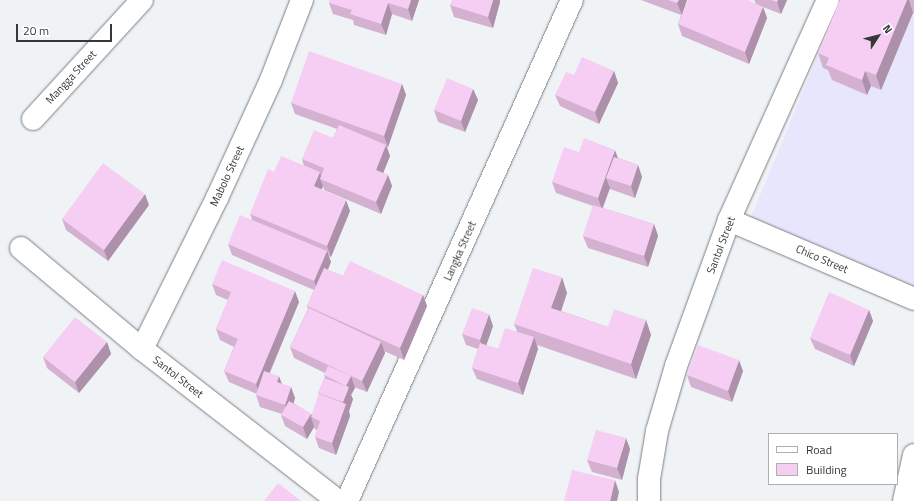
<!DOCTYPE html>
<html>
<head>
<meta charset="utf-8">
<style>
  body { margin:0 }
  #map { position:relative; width:914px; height:501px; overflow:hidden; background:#eff3f6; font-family:"Titillium Web",sans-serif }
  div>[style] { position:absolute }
  .industrial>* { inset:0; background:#e8e6fc }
  .roads { filter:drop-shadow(0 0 1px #7c7f82) drop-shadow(0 0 1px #7c7f82) }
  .street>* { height:22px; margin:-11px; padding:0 11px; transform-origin:11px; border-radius:11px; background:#fff }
  .primary>* { height:22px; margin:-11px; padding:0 11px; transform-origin:11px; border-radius:11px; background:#fff }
  .wall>* { inset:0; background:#d4b1d1 }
  .shaded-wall>* { inset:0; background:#ad90aa }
  .building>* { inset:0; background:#f7cef3 }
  span { translate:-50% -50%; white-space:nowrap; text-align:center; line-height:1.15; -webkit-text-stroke:4px #fff; paint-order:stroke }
  .street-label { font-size:11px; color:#353738 }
  .legend { position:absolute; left:768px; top:433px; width:130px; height:52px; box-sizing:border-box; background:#fff; border:1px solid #aeafaf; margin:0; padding:5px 7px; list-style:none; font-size:12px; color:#353738 }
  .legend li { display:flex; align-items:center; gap:8px; height:20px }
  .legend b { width:20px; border:1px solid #aeafaf }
  .north { position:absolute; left:858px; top:16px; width:40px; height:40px; -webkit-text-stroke:3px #fff; paint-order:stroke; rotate:54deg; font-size:11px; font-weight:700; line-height:16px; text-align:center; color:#353738 }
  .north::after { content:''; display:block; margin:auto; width:14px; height:18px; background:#353738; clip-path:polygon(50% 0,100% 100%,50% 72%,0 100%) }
  .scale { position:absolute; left:16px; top:24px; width:96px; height:18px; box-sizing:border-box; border:2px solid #353738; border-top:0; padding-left:5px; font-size:12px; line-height:14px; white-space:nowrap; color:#353738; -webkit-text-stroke:3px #fff; paint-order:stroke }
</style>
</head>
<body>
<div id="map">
  <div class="industrial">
    <i style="clip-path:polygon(841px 0,914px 0,914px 291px,751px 217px)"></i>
  </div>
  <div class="roads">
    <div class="street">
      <i style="left:33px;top:119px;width:161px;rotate:-47.5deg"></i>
      <i style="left:729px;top:220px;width:201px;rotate:23.1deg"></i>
      <i style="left:21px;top:248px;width:158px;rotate:39.9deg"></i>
      <i style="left:142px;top:349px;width:248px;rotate:37.8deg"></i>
      <i style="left:142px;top:349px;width:169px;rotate:-63.6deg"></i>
      <i style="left:217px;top:198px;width:130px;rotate:-65.4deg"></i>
      <i style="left:271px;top:80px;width:86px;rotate:-68.8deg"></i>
      <i style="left:347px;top:501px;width:549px;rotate:-65.82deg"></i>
      <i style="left:649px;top:501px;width:22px;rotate:-90deg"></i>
      <i style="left:649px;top:479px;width:49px;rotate:-80.5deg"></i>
      <i style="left:657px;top:431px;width:68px;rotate:-73.7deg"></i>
      <i style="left:676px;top:366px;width:155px;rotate:-70deg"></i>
      <i style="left:729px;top:220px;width:241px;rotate:-65.8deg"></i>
    </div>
    <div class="primary">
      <i style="left:904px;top:501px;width:47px;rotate:-77.7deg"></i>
    </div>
  </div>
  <div class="wall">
    <i style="clip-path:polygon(330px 0,419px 0,412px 21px,392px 14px,386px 35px,354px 25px,353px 20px,333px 14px,329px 3px)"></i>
    <i style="clip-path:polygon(641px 0,687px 0,682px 13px,756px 3px,754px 0,787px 0,781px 14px,763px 7px,767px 18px,749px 64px,682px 36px,678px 24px,681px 15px)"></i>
    <i style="clip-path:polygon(840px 0,914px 0,914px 13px,913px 13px,881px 90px,871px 86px,867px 95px,832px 80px,828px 70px,823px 68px,818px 53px)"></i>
    <i style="clip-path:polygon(500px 2px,493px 28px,454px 17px,450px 5px)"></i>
    <i style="clip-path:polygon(614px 71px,618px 83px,599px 124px,560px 106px,555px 95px,574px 75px)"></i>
    <i style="clip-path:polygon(402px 84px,406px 95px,388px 147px,387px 147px,390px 156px,383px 173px,388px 175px,392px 186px,381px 214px,324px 190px,323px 186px,321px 189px,350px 211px,331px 257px,329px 256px,331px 262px,328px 270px,343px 276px,423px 295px,427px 306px,404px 360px,384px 351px,385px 353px,367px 392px,354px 387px,355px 388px,351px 395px,353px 399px,349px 411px,350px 416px,336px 455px,319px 448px,315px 437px,317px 430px,315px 429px,314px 427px,307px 439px,285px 426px,281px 415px,282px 414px,260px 407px,256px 395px,257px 394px,229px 382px,224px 371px,234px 347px,220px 340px,216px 329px,228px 300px,216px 295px,212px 284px,299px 302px,270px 373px,282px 384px,291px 387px,295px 398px,293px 403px,311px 414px,312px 415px,319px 394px,318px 393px,325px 378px,324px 375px,325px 373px,294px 358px,290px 347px,308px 309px,307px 306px,314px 290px,232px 255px,228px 244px,252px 219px,250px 214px,274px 172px,304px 166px,302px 159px,333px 138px,337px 129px,295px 114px,291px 103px)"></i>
    <i style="clip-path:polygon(473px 89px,478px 100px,465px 132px,438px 122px,434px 110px)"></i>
    <i style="clip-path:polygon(579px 152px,618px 158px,638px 165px,642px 177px,635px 198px,610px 189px,610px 188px,603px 208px,654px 224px,658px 236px,648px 267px,588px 248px,583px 236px,593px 206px,556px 193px,552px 182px)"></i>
    <i style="clip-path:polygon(149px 205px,108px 261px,66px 230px,62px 219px)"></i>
    <i style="clip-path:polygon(567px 293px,561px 311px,608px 327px,646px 320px,651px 335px,636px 379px,537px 345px,538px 349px,523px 395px,477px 379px,472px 368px,478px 349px,466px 345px,462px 334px,493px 326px,486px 345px,498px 349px,517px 331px,514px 324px)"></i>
    <i style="clip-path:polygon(869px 310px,873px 321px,854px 366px,815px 349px,810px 338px)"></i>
    <i style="clip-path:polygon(107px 342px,111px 354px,79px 393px,47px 368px,43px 357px)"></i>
    <i style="clip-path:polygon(743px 371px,732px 402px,691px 387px,687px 375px)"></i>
    <i style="clip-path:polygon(630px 449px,622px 480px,592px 472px,587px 460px)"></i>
  </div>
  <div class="shaded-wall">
    <i style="clip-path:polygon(411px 0,419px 0,412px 21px,408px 9px)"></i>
    <i style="clip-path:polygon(493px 0,500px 0,500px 2px,493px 28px,488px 17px)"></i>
    <i style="clip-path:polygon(679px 0,687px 0,682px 15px,677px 3px)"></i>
    <i style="clip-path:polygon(778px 0,787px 0,781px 14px,777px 2px)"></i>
    <i style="clip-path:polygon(907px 0,909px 0,913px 13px,881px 90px,876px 75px)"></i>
    <i style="clip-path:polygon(388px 3px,392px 14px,386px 35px,381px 24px)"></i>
    <i style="clip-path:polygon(763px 7px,767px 18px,749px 64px,745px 52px)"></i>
    <i style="clip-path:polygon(614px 71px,618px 83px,599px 124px,595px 112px)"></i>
    <i style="clip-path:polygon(865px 71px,871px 86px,867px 95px,862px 80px)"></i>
    <i style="clip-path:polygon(402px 84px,406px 95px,388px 147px,384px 136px)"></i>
    <i style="clip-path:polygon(473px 89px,478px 100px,465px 132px,461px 121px)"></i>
    <i style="clip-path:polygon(386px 145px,390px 156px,380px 181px,376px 170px)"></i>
    <i style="clip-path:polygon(615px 150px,619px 161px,606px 178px,610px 188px,602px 209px,598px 198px)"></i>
    <i style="clip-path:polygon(638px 165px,642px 177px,635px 198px,631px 186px)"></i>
    <i style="clip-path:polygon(320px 172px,322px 180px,320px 179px,323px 186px,318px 198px,314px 186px)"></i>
    <i style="clip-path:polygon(388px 175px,392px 186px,381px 214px,376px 202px)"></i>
    <i style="clip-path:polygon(145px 194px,149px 205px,108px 261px,104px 250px)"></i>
    <i style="clip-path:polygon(346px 200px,350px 211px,331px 257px,327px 246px)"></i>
    <i style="clip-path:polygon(654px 224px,658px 236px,648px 267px,644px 256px)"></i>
    <i style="clip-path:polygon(327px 251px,331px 262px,318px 292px,314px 281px)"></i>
    <i style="clip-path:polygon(562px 277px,567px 293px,557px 323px,551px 308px)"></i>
    <i style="clip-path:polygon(295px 291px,299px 302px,260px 395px,256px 384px)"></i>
    <i style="clip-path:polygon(423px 295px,427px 306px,404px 360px,400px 348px)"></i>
    <i style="clip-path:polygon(869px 310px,873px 321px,854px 366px,850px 355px)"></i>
    <i style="clip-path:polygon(489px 314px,493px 326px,484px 352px,480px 340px)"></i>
    <i style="clip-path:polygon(646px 320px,651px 335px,636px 379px,631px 364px)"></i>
    <i style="clip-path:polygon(534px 337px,538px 349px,523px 395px,518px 383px)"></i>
    <i style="clip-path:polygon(107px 342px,111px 354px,79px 393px,75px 382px)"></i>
    <i style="clip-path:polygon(381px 342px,385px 353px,367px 392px,362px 381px)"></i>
    <i style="clip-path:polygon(739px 360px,743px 371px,732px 402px,728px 391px)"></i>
    <i style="clip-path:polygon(279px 376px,283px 387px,277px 382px)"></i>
    <i style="clip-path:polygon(351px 376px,355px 388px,351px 395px,353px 399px,349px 411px,350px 416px,336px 455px,332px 443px,345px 407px,343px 402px,348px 390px,346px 386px)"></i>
    <i style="clip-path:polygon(291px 387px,295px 398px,290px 416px,285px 405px)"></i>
    <i style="clip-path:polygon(311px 414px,313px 418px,311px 417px,314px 427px,307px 439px,303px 427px)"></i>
    <i style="clip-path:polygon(626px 438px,630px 449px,622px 480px,617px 468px)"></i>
    <i style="clip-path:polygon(615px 480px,619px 492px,617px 501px,610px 501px)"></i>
  </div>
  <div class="building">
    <i style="clip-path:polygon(330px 0,411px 0,408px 9px,388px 3px,381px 24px,350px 14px,352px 10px,329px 3px)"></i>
    <i style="clip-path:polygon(452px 0,493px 0,488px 17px,450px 5px)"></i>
    <i style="clip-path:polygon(668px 0,679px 0,677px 3px)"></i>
    <i style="clip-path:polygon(688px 0,748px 0,763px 7px,745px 52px,678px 24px)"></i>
    <i style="clip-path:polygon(771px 0,778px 0,777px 2px)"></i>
    <i style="clip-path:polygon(840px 0,907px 0,876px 75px,865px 71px,862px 80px,826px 65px,829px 58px,818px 53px)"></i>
    <i style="clip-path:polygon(309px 51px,402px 84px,384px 136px,291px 103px)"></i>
    <i style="clip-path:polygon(582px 57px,614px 71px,595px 112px,555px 95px,566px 72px,574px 75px)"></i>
    <i style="clip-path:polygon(447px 78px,473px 89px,461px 121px,434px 110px)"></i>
    <i style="clip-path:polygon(339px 125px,386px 145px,376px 170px,388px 175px,376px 202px,320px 179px,324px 168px,302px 159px,314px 130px,333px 138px)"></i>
    <i style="clip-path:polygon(584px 138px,615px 150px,598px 198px,552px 182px,564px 147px,579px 152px)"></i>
    <i style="clip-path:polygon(281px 156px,320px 172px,314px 186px,346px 200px,327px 246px,250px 214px,268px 169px,274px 172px)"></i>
    <i style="clip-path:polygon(614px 157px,638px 165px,631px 186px,606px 178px)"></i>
    <i style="clip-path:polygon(103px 163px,145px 194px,104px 250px,62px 219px)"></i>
    <i style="clip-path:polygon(593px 205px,654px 224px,644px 256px,583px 236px)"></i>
    <i style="clip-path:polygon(240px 215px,327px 251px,314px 281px,228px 244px)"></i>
    <i style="clip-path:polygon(222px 260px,295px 291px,256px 384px,224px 371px,238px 339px,216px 329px,231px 292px,212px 284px)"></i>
    <i style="clip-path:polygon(350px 261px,423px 295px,400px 348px,307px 306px,324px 268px,343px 276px)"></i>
    <i style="clip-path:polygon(533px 268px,562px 277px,551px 308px,608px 327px,614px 309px,646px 320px,631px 364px,514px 324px)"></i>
    <i style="clip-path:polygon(829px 292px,869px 310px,850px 355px,810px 338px)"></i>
    <i style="clip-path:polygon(309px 308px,381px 342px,362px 381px,290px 347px)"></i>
    <i style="clip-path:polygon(472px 308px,489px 314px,480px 340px,462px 334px)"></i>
    <i style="clip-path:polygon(75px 317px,107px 342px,75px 382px,43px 357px)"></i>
    <i style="clip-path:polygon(505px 328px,534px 337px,518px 383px,472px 368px,480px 343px,498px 349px)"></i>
    <i style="clip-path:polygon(698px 345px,739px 360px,728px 391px,687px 375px)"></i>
    <i style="clip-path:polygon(328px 366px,351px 376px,346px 386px,324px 375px)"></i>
    <i style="clip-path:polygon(264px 371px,279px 376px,277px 382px,291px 387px,285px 405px,256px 395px)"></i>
    <i style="clip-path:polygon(324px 378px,349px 387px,343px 402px,318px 393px)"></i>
    <i style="clip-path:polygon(319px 394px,346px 404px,332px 443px,315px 437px,320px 421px,311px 417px)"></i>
    <i style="clip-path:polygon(289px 401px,311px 414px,303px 427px,281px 415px)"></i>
    <i style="clip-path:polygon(596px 430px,626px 438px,617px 468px,587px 460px)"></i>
    <i style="clip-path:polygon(572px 470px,615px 480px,610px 501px,564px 501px)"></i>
    <i style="clip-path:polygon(278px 483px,301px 501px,264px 501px)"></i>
  </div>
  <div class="street-label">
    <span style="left:71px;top:77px;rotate:-47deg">Mangga Street</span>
    <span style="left:227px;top:176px;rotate:-65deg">Mabolo Street</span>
    <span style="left:721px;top:245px;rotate:-69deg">Santol Street</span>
    <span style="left:460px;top:251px;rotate:-66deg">Langka Street</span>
    <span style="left:822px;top:259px;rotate:23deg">Chico Street</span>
    <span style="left:178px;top:377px;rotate:38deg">Santol Street</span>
  </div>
  <ul class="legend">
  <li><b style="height:5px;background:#fff"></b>Road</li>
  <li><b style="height:11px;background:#f7cef3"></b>Building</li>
  </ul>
  <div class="north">N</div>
  <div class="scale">20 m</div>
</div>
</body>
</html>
